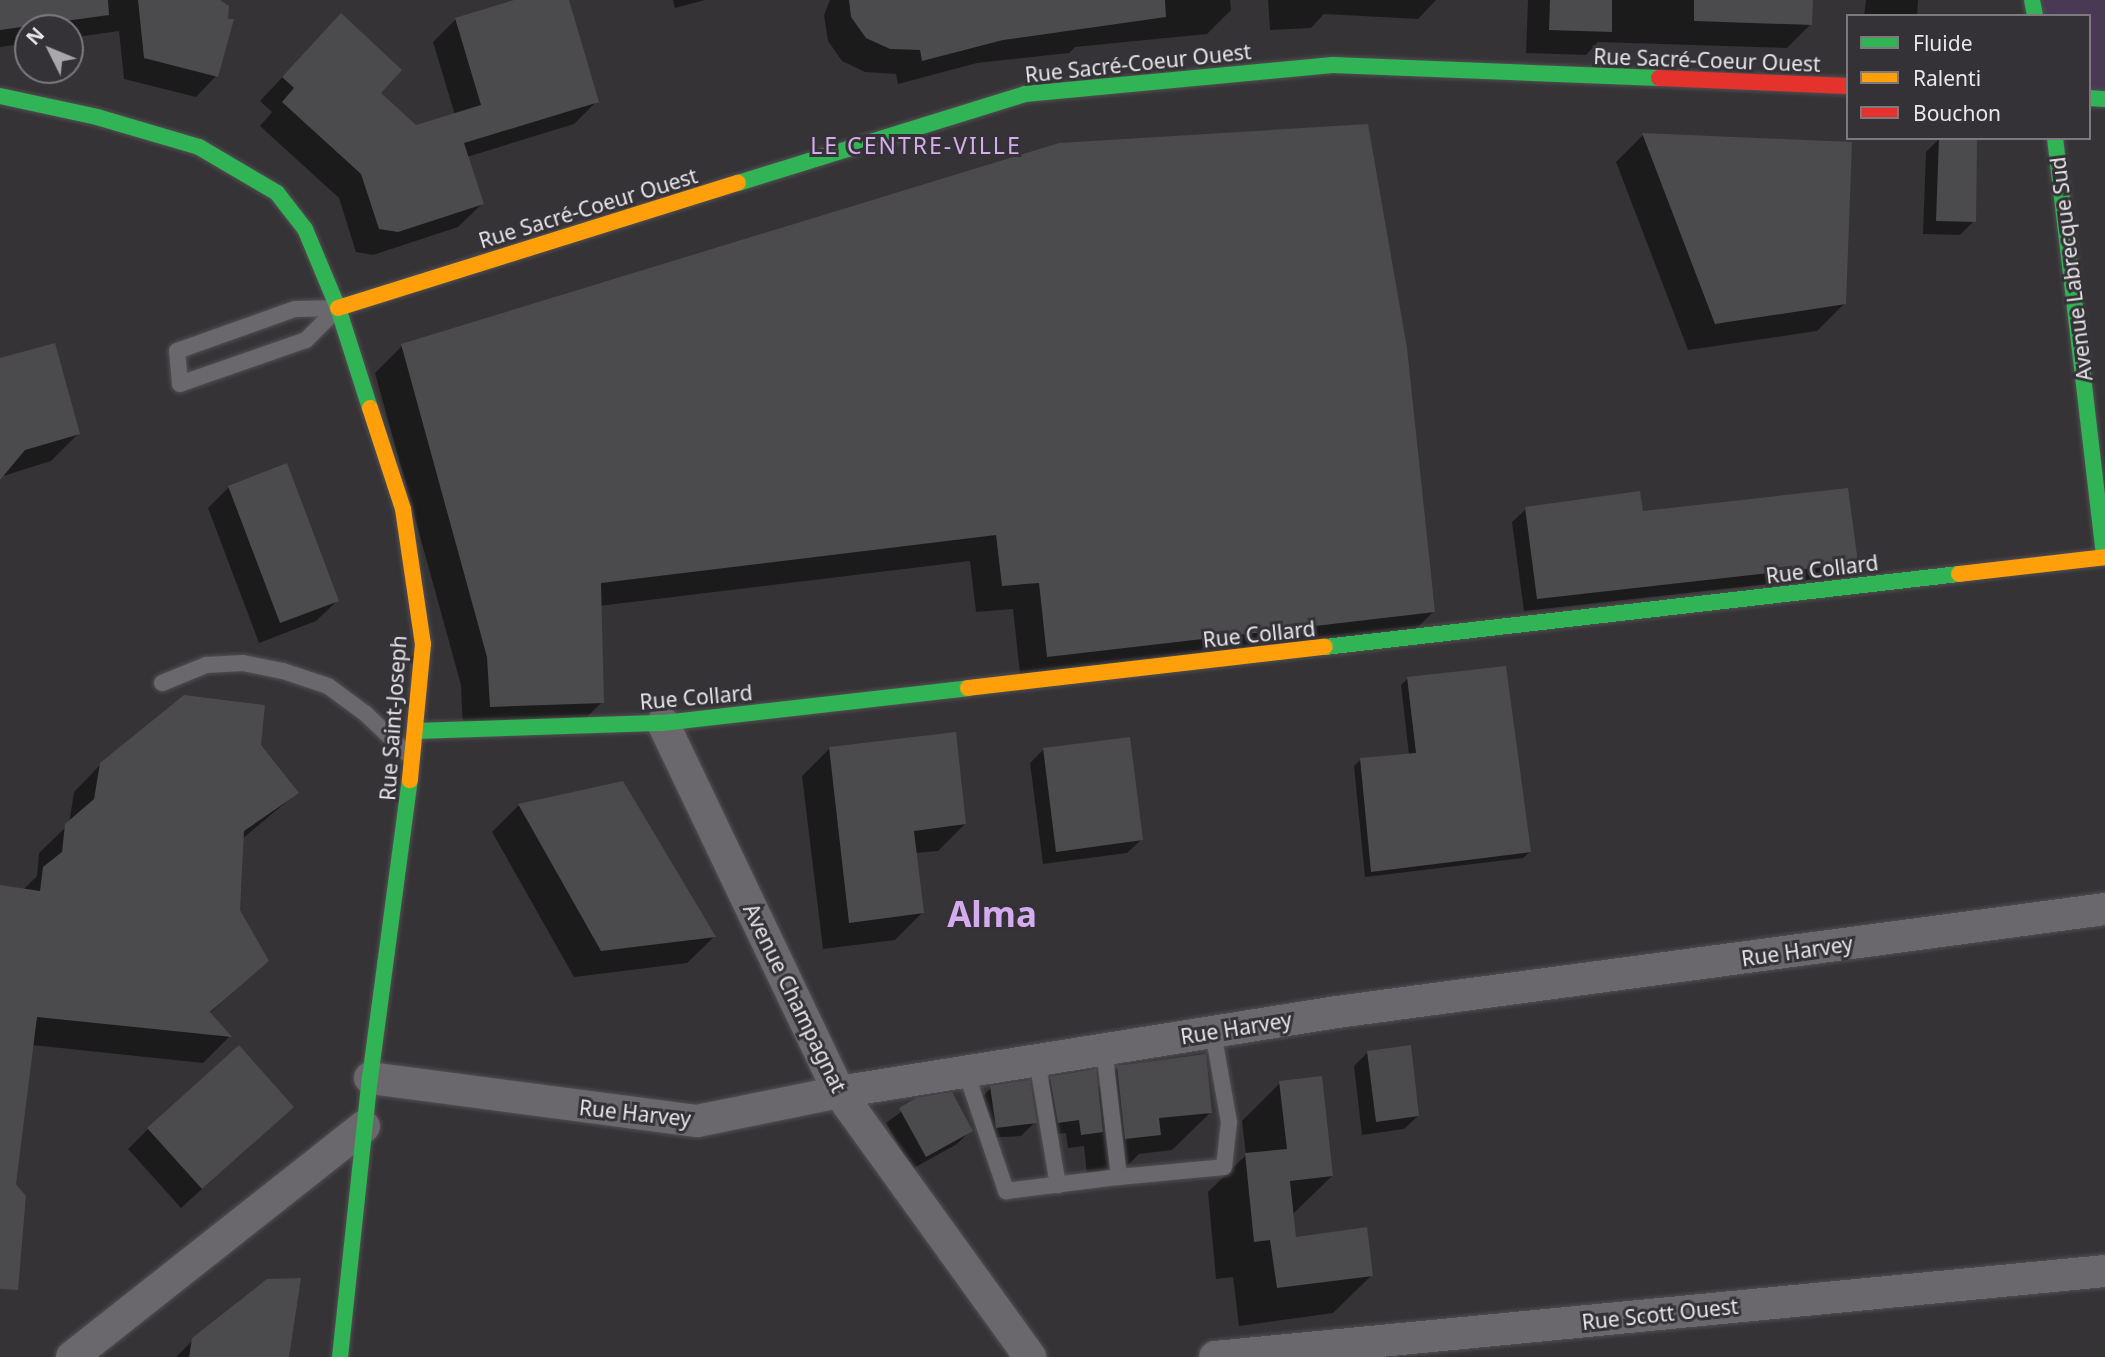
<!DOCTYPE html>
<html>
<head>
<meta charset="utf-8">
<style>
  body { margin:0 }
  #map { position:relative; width:2105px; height:1357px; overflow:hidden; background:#353336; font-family:"Noto Sans",sans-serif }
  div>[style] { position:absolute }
  .green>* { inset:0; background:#4a3954 }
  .shadow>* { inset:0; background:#0007 }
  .building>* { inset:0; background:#4b4a4c }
  .roads { filter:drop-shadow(0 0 2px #525052) drop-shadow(0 0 2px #525052) }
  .lane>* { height:16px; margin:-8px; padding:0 8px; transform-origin:8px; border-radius:8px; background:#6b686d }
  .street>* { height:32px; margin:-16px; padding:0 16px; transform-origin:16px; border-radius:16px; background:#6b686d }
  .fast>* { height:16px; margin:-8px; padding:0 8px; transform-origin:8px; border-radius:8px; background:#30b455 }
  .slow>* { height:16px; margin:-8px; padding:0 8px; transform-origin:8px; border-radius:8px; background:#ff9f0a }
  .jam>* { height:16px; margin:-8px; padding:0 8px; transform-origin:8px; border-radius:8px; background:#e5322d }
  span { translate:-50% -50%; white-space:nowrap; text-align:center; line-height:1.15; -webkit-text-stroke:6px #353237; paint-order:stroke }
  .street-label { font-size:21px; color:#e8e6e9 }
  .neighbourhood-label { font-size:23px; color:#d4abec; letter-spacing:2px }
  .town-label { font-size:35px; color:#d4abec; font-weight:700 }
  .legend { position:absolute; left:1846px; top:14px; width:245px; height:126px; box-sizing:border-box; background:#353237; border:2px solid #7d7a7e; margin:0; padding:9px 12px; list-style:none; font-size:21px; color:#e8e6e9 }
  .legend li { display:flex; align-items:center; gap:14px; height:35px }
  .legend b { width:35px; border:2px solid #7d7a7e }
  .north { position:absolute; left:14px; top:14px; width:70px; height:70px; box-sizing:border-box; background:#353237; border:2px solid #7d7a7e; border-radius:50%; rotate:313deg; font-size:19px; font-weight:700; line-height:28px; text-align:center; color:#e8e6e9 }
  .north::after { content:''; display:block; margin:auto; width:24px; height:32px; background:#a9a7aa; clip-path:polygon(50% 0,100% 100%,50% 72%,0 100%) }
</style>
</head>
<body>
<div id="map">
  <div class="green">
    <i style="clip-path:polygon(2032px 0,2105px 0,2105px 99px,2089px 98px,2089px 16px,2035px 16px)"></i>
  </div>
  <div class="shadow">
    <i style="clip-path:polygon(0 0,219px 0,216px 76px,196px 97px,124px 79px,119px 31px,70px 38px,70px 28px,28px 28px,28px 43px,0 47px)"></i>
    <i style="clip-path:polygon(520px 0,567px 0,597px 101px,574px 124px,467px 157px,482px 204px,458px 227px,373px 255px,356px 252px,339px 198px,260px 126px,272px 112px,260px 101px,318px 39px,416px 127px,455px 115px,433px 42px,456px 19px)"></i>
    <i style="clip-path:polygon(673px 0,705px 0,675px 8px)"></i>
    <i style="clip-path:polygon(830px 0,1230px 0,1231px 10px,1207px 34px,1075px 47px,1069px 53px,977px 63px,898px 84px,896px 74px,865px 72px,842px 61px,828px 41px,824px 15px)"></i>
    <i style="clip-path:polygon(1268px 0,1436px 0,1418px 19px,1324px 14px,1311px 28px,1270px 30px)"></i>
    <i style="clip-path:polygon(1528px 0,1811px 0,1811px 24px,1787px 48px,1598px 42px,1586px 55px,1526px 53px)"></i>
    <i style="clip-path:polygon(1866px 0,1918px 0,1917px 16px,1864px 16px)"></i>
    <i style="clip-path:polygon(1643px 135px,1850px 143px,1844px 304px,1817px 331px,1688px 350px,1616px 162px)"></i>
    <i style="clip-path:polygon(1939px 139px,1974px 221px,1960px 235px,1923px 234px,1926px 152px)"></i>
    <i style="clip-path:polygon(402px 346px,1434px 611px,1407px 638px,1021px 683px,1013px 609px,976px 612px,970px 561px,599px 606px,602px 702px,575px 729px,463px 733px,461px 685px,375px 373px)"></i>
    <i style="clip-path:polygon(0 360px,78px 434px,51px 461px,0 477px)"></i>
    <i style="clip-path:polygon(229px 487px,337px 601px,316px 621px,259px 643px,208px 508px)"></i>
    <i style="clip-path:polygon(1526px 509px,1642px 513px,1856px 563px,1842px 576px,1524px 611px,1512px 522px)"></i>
    <i style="clip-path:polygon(1408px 678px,1530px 852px,1523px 858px,1365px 877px,1354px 766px,1360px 760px,1409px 755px,1401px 685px)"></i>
    <i style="clip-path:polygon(259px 745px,297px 793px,242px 839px,238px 911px,267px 960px,209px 1014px,229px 1037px,203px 1063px,32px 1045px,0 1282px,0 887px,23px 890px,37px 876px,39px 853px,69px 824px,74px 792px,101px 764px)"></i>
    <i style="clip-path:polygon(829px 749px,965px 824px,938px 851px,915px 853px,922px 913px,895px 940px,823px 949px,802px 776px)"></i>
    <i style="clip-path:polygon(1044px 749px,1141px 840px,1127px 853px,1043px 864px,1030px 763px)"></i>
    <i style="clip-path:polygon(519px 805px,714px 937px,687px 963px,574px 977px,492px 832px)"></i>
    <i style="clip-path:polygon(1368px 1052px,1418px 1116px,1404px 1129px,1362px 1135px,1354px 1066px)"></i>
    <i style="clip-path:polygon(1117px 1068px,1211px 1112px,1172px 1150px,1139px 1154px,1121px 1172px,1087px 1176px,1084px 1146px,1068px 1148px,1066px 1133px,1045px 1136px,1038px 1092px,1051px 1078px,1096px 1089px)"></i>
    <i style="clip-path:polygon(1280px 1083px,1332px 1176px,1293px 1214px,1294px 1239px,1372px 1275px,1333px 1313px,1239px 1326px,1233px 1277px,1216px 1279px,1208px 1192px,1246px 1155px,1242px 1121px)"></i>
    <i style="clip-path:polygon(991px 1088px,1035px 1122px,1021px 1136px,982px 1138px,977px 1102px)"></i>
    <i style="clip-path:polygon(917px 1100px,971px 1130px,957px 1144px,912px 1169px,886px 1123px)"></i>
    <i style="clip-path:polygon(271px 1127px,181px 1208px,128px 1149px,148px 1129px)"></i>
    <i style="clip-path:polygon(194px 1339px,288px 1357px,176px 1357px)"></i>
  </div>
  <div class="building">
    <i style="clip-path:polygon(0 0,108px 0,109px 15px,0 30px)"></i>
    <i style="clip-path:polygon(138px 0,220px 0,229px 6px,228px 19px,234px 19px,218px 77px,144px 58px)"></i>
    <i style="clip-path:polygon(514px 0,569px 0,599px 102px,464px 143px,484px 204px,398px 232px,379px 229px,361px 174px,282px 102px,294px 88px,282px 77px,341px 13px,402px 70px,381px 93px,416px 125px,481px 105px,455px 18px)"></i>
    <i style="clip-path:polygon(849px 0,1165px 0,1166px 17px,1003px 40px,922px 61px,920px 50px,890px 49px,866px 38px,851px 17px)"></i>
    <i style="clip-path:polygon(1550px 0,1612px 0,1612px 32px,1549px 30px)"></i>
    <i style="clip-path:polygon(1694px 0,1813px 0,1812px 25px,1694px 21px)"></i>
    <i style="clip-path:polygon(1368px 124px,1407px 348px,1435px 612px,1047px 657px,1039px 583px,1002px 586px,996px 535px,601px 583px,604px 703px,490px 707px,487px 657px,401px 344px,1059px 143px)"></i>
    <i style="clip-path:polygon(1642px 133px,1852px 142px,1846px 304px,1715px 324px)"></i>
    <i style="clip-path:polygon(1939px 138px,1977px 138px,1976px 222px,1936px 221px)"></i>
    <i style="clip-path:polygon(55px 343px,80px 434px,25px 450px,0 480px,0 358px)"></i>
    <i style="clip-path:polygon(287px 463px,339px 601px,280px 623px,228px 486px)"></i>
    <i style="clip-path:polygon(1848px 488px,1858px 563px,1537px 599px,1525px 507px,1640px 491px,1643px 511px)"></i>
    <i style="clip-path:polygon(1506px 666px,1531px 852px,1371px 872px,1360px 758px,1416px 753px,1407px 677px)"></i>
    <i style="clip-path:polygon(184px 695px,265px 705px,261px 745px,299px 793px,244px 831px,240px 910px,269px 961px,210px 1012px,232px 1037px,37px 1017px,16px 1184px,26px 1196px,18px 1290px,0 1289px,0 885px,40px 891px,43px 867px,62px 852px,65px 824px,94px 799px,100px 763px)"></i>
    <i style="clip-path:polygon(956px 732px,966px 824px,914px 831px,924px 913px,849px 923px,829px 747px)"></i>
    <i style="clip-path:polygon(1130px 737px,1143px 840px,1056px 852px,1043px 748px)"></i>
    <i style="clip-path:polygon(623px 781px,716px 937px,601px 951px,518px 804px)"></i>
    <i style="clip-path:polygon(239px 1045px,294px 1107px,202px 1189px,147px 1128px)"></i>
    <i style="clip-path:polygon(1411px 1045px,1419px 1116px,1376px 1122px,1367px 1051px)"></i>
    <i style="clip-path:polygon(1206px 1054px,1212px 1113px,1159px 1118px,1161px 1135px,1125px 1139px,1117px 1066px)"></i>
    <i style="clip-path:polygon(1096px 1069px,1103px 1132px,1081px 1135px,1079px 1120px,1058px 1123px,1050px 1077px)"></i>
    <i style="clip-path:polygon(1322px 1076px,1333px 1176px,1290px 1181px,1296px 1237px,1367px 1227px,1373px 1276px,1277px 1288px,1270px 1240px,1254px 1242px,1245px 1153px,1287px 1149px,1279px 1081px)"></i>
    <i style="clip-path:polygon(1030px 1080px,1037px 1123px,996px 1128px,990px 1086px)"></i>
    <i style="clip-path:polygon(952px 1092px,973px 1131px,926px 1157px,899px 1108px,916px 1098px)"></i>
    <i style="clip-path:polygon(301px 1278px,289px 1357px,189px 1357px,192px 1338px,267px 1279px)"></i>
  </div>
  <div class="roads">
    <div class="lane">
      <i style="left:338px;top:308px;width:45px;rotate:135deg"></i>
      <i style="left:306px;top:340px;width:133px;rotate:160.8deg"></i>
      <i style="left:180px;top:384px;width:33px;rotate:-95deg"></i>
      <i style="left:177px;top:351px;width:125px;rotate:-19.6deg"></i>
      <i style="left:295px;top:309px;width:43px;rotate:-1.3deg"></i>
      <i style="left:162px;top:683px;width:48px;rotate:-22.2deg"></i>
      <i style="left:206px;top:665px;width:37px;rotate:-3deg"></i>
      <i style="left:243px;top:663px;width:41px;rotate:11.3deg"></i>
      <i style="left:283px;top:671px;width:47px;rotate:18.4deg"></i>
      <i style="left:328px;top:686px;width:47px;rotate:36.4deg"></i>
      <i style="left:366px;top:714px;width:61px;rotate:43.7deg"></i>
      <i style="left:1104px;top:1049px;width:129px;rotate:83.3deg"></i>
      <i style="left:1119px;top:1177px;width:105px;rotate:-5.4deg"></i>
      <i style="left:1224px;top:1167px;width:45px;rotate:-83.7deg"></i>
      <i style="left:1229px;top:1122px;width:91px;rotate:-100.1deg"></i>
      <i style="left:1037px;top:1060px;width:127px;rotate:80.5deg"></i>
      <i style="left:966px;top:1072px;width:126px;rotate:71.4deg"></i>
      <i style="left:1006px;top:1191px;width:114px;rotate:-7.1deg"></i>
    </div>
    <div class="street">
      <i style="left:663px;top:723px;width:409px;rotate:64.5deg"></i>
      <i style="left:839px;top:1092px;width:327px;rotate:54.2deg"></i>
      <i style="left:370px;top:1078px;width:330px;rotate:7.5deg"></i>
      <i style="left:697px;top:1121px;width:145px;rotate:-11.5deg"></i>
      <i style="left:839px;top:1092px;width:504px;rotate:-9.13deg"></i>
      <i style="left:1337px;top:1012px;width:775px;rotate:-7.64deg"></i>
      <i style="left:72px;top:1357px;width:372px;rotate:-38.3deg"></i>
      <i style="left:1215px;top:1357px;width:894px;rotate:-5.52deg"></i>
    </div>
    <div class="fast">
      <i style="left:2032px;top:0;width:16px;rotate:79deg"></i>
      <i style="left:0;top:96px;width:99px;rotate:12.2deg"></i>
      <i style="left:97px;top:117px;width:106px;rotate:16.4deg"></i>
      <i style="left:199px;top:147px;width:91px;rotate:30.5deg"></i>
      <i style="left:277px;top:193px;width:46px;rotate:52.1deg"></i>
      <i style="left:305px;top:229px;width:86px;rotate:67.3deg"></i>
      <i style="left:338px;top:308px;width:105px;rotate:72.3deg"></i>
      <i style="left:2089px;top:98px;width:16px;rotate:4deg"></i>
      <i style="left:2055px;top:138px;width:422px;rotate:83.3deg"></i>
      <i style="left:738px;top:183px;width:300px;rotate:-17.2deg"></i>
      <i style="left:1025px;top:94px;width:309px;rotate:-5.4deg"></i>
      <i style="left:1333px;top:65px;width:326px;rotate:2.3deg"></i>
      <i style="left:1325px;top:647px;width:638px;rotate:-6.57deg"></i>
      <i style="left:417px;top:731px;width:246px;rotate:-1.9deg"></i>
      <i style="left:663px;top:723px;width:307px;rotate:-6.5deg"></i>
      <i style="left:340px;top:1357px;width:281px;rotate:-83.9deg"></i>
      <i style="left:370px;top:1078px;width:301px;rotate:-82.4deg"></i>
    </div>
    <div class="slow">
      <i style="left:338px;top:308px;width:419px;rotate:-17.4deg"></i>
      <i style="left:370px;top:408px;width:106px;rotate:71.9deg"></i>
      <i style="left:403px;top:509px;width:136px;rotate:81.6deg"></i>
      <i style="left:423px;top:644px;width:137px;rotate:95.5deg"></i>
      <i style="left:1959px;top:574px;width:147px;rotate:-6.6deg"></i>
      <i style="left:968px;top:688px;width:359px;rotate:-6.6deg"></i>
    </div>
    <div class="jam">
      <i style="left:1659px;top:78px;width:189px;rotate:2.4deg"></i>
    </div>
  </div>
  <div class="street-label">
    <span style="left:1707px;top:60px;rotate:2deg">Rue Sacré-Coeur Ouest</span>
    <span style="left:1138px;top:63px;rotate:-6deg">Rue Sacré-Coeur Ouest</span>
    <span style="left:588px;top:208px;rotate:-17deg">Rue Sacré-Coeur Ouest</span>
    <span style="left:2071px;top:269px;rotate:-97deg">Avenue Labrecque Sud</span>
    <span style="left:1822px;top:569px;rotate:-7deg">Rue Collard</span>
    <span style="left:1259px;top:634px;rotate:-6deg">Rue Collard</span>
    <span style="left:696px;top:697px;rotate:-5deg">Rue Collard</span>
    <span style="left:393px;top:718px;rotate:-86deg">Rue Saint-Joseph</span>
    <span style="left:1797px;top:951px;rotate:-8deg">Rue Harvey</span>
    <span style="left:795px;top:998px;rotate:64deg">Avenue Champagnat</span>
    <span style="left:1236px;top:1028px;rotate:-9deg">Rue Harvey</span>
    <span style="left:635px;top:1113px;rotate:6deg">Rue Harvey</span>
    <span style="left:1660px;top:1314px;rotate:-6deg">Rue Scott Ouest</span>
  </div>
  <div class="neighbourhood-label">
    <span style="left:916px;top:145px">LE CENTRE-VILLE</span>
  </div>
  <div class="town-label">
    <span style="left:992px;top:914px">Alma</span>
  </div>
  <ul class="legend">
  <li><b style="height:9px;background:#30b455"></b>Fluide</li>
  <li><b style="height:9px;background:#ff9f0a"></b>Ralenti</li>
  <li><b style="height:9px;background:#e5322d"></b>Bouchon</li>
  </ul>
  <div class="north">N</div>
</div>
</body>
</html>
